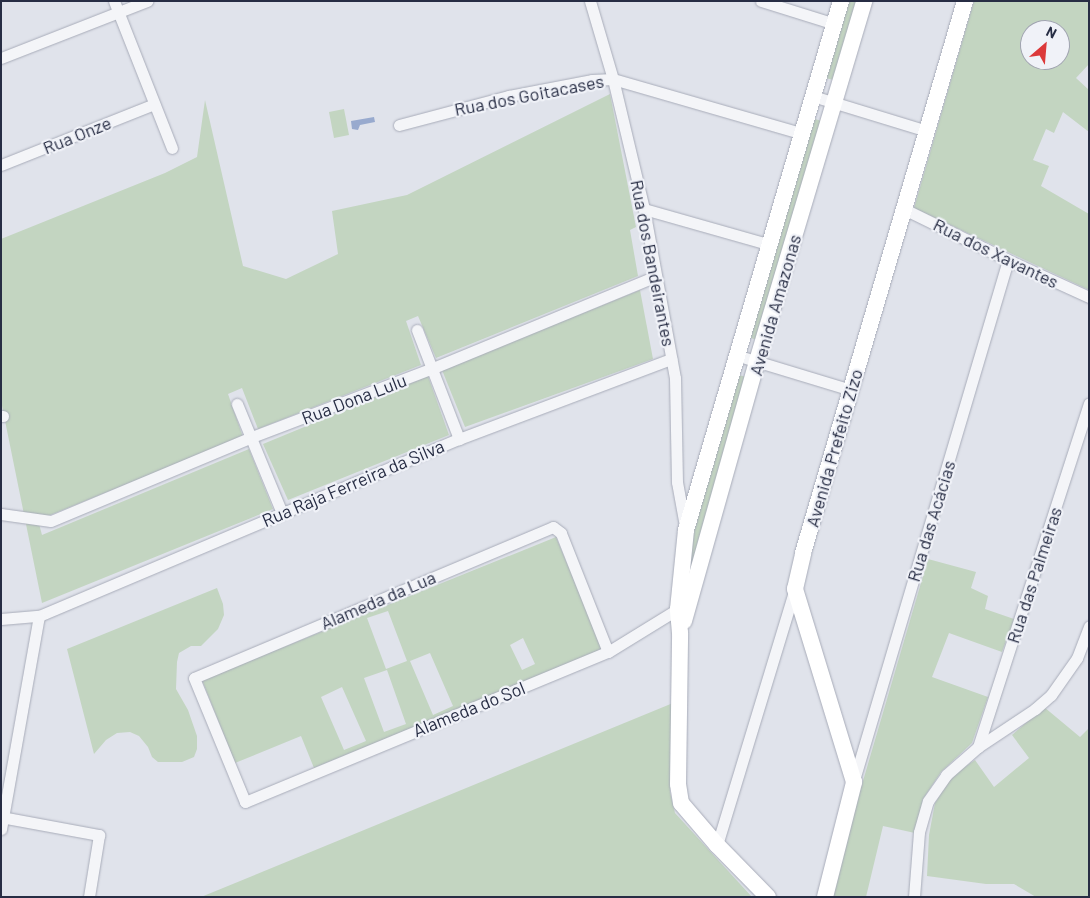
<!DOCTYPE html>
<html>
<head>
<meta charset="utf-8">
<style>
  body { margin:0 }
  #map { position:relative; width:1090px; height:898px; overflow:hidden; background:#e0e3eb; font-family:Barlow,sans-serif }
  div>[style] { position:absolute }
  .green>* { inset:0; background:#c3d5c1 }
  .water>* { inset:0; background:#98aace }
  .roads { filter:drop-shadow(0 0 1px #a8acb9) drop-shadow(0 0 1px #a8acb9) }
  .street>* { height:11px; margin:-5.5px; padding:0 5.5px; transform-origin:5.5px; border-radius:5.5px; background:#f4f5f8 }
  .secondary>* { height:16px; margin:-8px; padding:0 8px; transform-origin:8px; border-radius:8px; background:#fff }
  span { translate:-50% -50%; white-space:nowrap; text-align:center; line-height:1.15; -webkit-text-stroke:4.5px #f0f2f8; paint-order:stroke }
  .street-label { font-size:18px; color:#272d44 }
  .frame { position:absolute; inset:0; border:2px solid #272d44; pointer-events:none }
  .north { position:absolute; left:1020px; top:20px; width:50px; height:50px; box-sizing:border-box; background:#f0f2f8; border:1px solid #a0a3b0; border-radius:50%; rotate:27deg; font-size:14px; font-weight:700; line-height:20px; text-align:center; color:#272d44 }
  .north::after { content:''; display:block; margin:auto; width:18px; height:22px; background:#dc393a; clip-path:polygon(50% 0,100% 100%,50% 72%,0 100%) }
</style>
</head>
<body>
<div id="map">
  <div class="green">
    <i style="clip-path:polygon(847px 1px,858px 1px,834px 80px,825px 78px)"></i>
    <i style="clip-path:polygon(evenodd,974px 1px,1089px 1px,1089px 64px,1076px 78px,1089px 90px,1089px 132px,1063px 112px,1054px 133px,1046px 129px,1033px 160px,1049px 166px,1041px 186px,1089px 214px,1089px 290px,914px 208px,974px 1px,1030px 30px,1060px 30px,1060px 60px,1030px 60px,1030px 30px)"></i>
    <i style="clip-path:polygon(610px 94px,636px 227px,630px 230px,638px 276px,436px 358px,418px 316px,406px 321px,421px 365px,258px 429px,242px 388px,228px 394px,243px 437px,38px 520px,42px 535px,249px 449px,273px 509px,42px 603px,1px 401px,1px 239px,165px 173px,197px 157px,205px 100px,243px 266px,286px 279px,338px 254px,332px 211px,407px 195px)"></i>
    <i style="clip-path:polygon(344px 109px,349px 135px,334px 138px,329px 112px)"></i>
    <i style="clip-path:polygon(811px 118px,822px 121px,760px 341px,748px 337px)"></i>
    <i style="clip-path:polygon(640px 290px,653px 359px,465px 427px,442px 370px)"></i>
    <i style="clip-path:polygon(737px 375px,748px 377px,692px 566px,689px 562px,696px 517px)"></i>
    <i style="clip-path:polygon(428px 376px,449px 435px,288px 500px,263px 444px)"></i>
    <i style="clip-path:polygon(evenodd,556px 537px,603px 650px,314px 768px,301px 736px,235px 763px,202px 680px,556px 537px,388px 611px,407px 661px,386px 669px,367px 618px,388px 611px,556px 537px,523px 638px,535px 664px,522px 670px,510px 645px,523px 638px,556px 537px,430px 653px,453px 706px,433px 715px,410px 661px,430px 653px,556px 537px,387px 670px,406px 724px,384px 732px,364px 678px,387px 670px,556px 537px,342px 687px,366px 741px,344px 750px,321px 697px,342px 687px)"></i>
    <i style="clip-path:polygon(928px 559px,976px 572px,971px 588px,988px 596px,985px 609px,1014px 619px,1002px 652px,949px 633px,932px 677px,988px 697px,972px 743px,941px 772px,923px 799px,915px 833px,883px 826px,866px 897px,829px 897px)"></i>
    <i style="clip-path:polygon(217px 588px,223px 604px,224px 615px,218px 629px,201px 646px,191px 646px,179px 653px,177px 662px,176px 689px,188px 710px,197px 736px,197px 749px,194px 757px,182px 762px,158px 762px,152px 757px,148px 747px,139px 736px,130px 732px,117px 733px,106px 740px,94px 754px,67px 649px)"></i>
    <i style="clip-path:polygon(673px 703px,670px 792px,675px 813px,752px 897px,201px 897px)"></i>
    <i style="clip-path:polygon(1044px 707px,1080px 737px,1089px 728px,1089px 897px,1036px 897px,1014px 884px,986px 884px,927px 876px,929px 835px,935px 803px,953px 775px,975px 760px,994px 787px,1029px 758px,1012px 735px)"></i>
  </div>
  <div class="water">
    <i style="clip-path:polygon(374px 117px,375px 122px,360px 125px,358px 130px,352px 129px,351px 121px)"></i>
  </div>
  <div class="roads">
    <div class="street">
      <i style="left:114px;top:1px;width:158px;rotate:68.5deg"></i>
      <i style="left:590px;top:1px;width:81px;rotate:73.6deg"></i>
      <i style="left:613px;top:79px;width:134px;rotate:76.6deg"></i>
      <i style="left:644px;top:209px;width:172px;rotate:79.6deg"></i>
      <i style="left:675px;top:378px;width:104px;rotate:88.9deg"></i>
      <i style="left:677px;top:482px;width:45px;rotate:79.7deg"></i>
      <i style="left:761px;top:1px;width:77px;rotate:17.3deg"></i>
      <i style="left:1px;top:58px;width:157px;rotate:-21.3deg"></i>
      <i style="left:813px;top:96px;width:119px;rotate:17.1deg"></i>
      <i style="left:399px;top:125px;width:114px;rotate:-14.8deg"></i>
      <i style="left:509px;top:96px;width:85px;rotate:-10.9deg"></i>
      <i style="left:592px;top:80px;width:21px;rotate:-3deg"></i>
      <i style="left:613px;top:79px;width:198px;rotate:16.1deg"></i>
      <i style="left:1px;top:165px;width:165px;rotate:-21.7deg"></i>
      <i style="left:644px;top:209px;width:132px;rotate:15.8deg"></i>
      <i style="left:904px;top:209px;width:116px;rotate:26.1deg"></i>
      <i style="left:1008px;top:260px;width:89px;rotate:24.6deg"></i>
      <i style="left:417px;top:330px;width:117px;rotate:68.9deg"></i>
      <i style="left:736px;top:355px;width:120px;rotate:16.9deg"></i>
      <i style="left:237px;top:404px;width:118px;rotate:67.6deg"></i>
      <i style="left:1px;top:416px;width:2px"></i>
      <i style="left:1px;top:514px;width:50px;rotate:8deg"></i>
      <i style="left:51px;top:521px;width:218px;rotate:-22.7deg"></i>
      <i style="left:252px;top:437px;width:194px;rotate:-20.9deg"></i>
      <i style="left:433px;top:368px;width:241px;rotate:-22.4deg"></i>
      <i style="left:1px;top:619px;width:38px;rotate:-5deg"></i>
      <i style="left:39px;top:616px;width:456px;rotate:-22.9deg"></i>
      <i style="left:459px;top:439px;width:227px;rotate:-20.7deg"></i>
      <i style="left:608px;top:652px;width:128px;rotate:-111.6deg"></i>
      <i style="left:561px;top:533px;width:10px;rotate:-143deg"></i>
      <i style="left:553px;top:527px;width:389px;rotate:157.2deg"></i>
      <i style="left:194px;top:678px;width:134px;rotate:67.6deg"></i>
      <i style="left:245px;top:802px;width:393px;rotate:-22.5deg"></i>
      <i style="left:608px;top:652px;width:82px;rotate:-31.6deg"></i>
      <i style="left:678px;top:609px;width:5px"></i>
      <i style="left:978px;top:747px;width:361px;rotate:-72.1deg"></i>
      <i style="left:854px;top:780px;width:542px;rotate:-73.5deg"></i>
      <i style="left:1px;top:817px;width:100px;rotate:10.4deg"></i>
      <i style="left:99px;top:835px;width:63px;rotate:99.2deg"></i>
      <i style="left:1px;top:829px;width:216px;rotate:-79.9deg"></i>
      <i style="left:717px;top:845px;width:268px;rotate:-73.1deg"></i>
      <i style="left:914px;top:897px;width:65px;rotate:-85.6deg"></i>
      <i style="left:919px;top:832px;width:32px;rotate:-74deg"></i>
      <i style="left:928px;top:801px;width:32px;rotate:-55deg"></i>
      <i style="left:946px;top:775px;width:43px;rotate:-41.2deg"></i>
      <i style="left:978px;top:747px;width:69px;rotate:-33.7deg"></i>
      <i style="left:1035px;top:709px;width:21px;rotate:-41deg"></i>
      <i style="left:1051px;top:695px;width:45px;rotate:-54.9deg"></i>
      <i style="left:1077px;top:658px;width:34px;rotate:-69deg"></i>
    </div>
    <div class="secondary">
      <i style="left:684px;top:621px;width:270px;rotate:-74.3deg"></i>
      <i style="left:757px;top:361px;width:376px;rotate:-73.4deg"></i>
      <i style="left:768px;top:897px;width:73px;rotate:-134.4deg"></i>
      <i style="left:717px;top:845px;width:55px;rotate:-130.6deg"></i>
      <i style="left:681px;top:803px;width:19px;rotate:-99deg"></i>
      <i style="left:678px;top:784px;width:151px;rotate:-89.2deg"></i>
      <i style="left:680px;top:633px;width:24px;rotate:-95deg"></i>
      <i style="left:678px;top:609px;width:79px;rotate:-84.2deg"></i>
      <i style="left:686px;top:530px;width:551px;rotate:-73.67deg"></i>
      <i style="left:825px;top:897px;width:119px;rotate:-75.8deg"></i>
      <i style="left:854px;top:782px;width:202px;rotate:-107deg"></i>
      <i style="left:795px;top:589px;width:37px;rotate:-77deg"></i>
      <i style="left:803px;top:553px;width:575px;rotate:-73.64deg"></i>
    </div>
  </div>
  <div class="street-label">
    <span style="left:529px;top:95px;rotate:-11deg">Rua dos Goitacases</span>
    <span style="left:77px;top:135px;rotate:-22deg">Rua Onze</span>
    <span style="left:996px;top:253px;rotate:26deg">Rua dos Xavantes</span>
    <span style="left:653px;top:263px;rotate:79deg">Rua dos Bandeirantes</span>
    <span style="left:775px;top:305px;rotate:-74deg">Avenida Amazonas</span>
    <span style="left:354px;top:399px;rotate:-21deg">Rua Dona Lulu</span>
    <span style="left:834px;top:448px;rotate:-74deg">Avenida Prefeito Zizo</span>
    <span style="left:353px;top:483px;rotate:-23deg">Rua Raja Ferreira da Silva</span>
    <span style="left:931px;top:521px;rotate:-73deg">Rua das Acácias</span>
    <span style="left:1034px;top:575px;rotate:-72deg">Rua das Palmeiras</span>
    <span style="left:378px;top:600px;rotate:-23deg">Alameda da Lua</span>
    <span style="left:469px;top:709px;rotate:-22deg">Alameda do Sol</span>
  </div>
  <div class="frame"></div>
  <div class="north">N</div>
</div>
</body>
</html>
